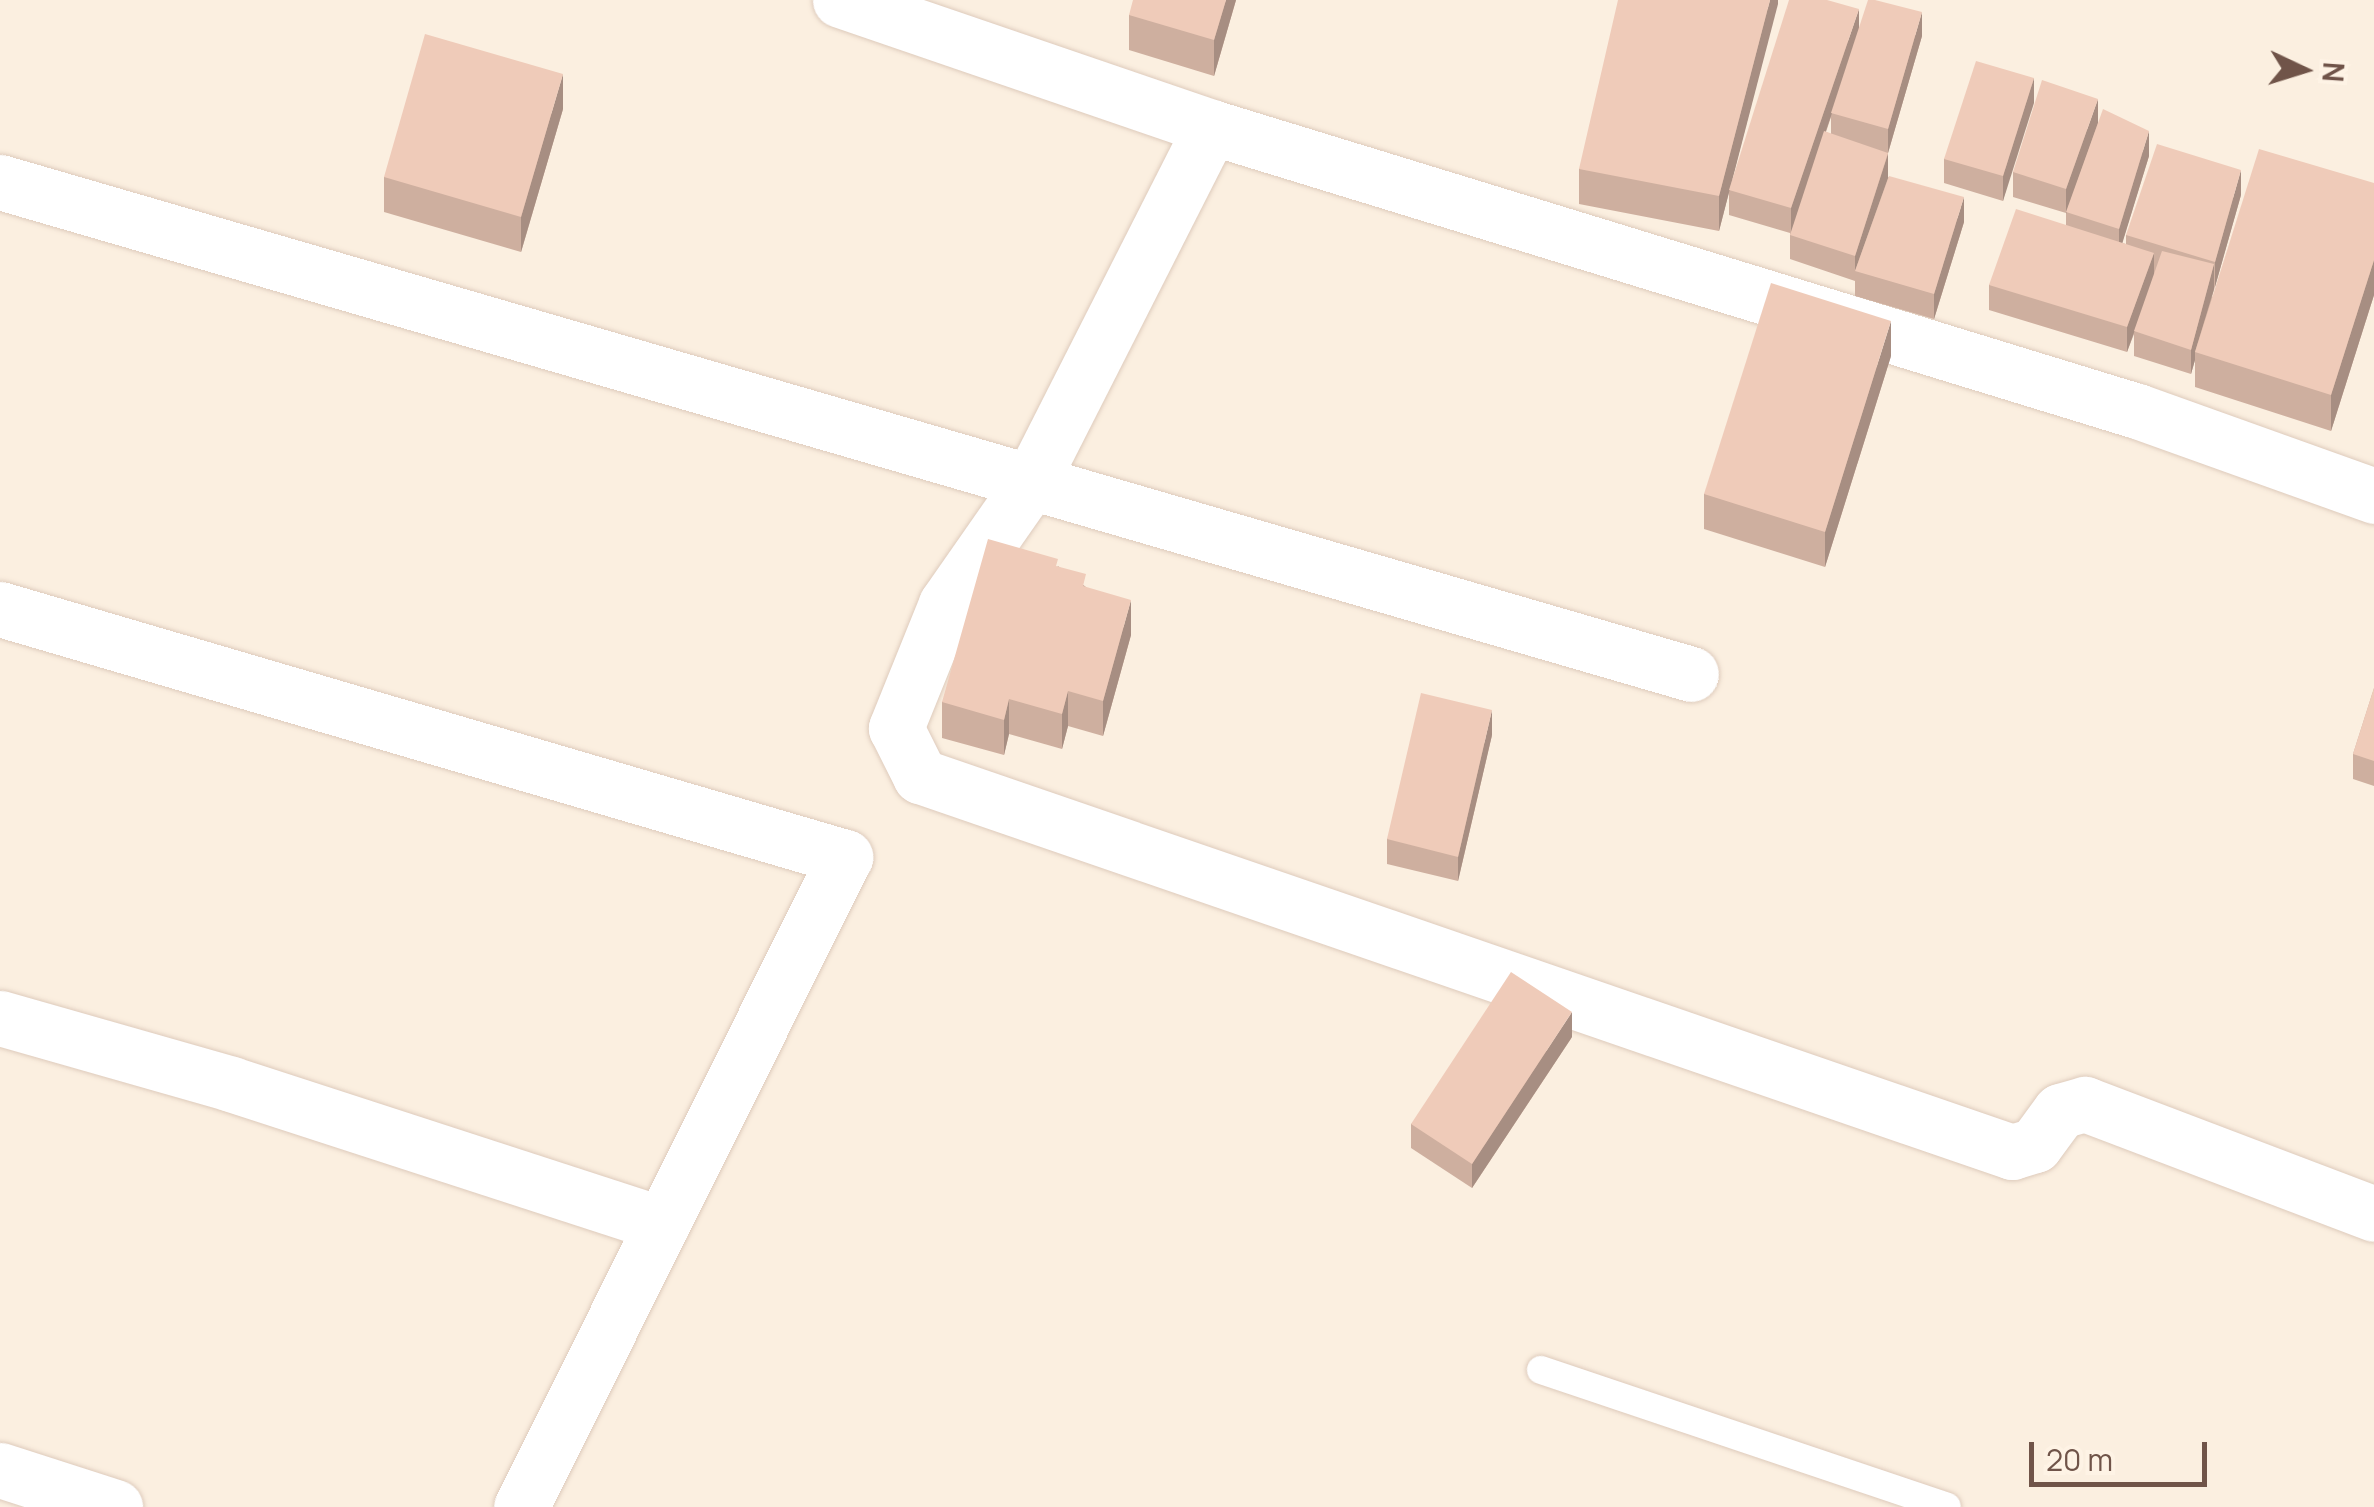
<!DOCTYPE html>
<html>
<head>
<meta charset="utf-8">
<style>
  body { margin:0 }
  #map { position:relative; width:2374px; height:1507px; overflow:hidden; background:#fbefe0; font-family:Manrope,sans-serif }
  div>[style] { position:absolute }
  .roads { filter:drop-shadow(0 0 2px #decbbc) drop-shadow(0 0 2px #decbbc) }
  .lane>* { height:28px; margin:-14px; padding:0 14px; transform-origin:14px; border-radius:14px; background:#fff }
  .street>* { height:55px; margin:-27.5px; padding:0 27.5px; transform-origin:27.5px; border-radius:27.5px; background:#fff }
  .wall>* { inset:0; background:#ceaf9f }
  .shaded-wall>* { inset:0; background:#a78e82 }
  .building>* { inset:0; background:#efcbb9 }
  span { translate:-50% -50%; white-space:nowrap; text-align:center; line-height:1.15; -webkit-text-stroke:8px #fef3e5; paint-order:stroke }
  .north { position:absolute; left:2254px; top:20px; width:100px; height:100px; -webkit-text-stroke:8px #fef3e5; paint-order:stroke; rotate:94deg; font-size:28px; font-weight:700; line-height:40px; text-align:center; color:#705449 }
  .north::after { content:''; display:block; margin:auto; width:35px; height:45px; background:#705449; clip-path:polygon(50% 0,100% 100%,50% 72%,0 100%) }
  .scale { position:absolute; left:2029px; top:1442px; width:178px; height:45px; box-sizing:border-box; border:5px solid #705449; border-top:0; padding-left:12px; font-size:30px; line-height:35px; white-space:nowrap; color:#705449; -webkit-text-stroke:8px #fef3e5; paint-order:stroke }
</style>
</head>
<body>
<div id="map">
  <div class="roads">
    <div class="lane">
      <i style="left:1541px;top:1370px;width:428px;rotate:18.6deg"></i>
    </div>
    <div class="street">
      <i style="left:840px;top:0;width:392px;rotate:18.9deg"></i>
      <i style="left:1211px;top:127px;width:969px;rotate:17.05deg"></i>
      <i style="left:2137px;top:411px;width:252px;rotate:19.7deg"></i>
      <i style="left:1211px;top:127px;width:402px;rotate:116.9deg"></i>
      <i style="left:1029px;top:485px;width:145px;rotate:124.9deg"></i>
      <i style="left:946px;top:604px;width:134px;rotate:112deg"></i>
      <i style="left:896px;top:728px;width:54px;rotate:63.4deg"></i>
      <i style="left:920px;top:776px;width:1155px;rotate:19deg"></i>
      <i style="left:2012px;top:1152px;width:24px;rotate:-17deg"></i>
      <i style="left:2035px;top:1145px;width:42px;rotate:-53.7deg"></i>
      <i style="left:2060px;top:1111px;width:26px;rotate:-16deg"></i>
      <i style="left:2085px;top:1104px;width:309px;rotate:20.8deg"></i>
      <i style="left:0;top:182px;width:1761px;rotate:16.22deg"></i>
      <i style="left:0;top:609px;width:881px;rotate:16.36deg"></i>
      <i style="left:845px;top:857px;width:726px;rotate:116.49deg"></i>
      <i style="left:0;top:1018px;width:240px;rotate:15.9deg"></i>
      <i style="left:231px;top:1084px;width:453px;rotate:18deg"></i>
      <i style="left:0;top:1470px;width:121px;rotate:17.8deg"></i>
    </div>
  </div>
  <div class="wall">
    <i style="clip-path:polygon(1236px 0,1214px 76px,1129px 50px,1129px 15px)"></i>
    <i style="clip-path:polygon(evenodd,1778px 0,1732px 180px,1859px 28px,1922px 36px,1888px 153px,1888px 177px,1964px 222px,1934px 319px,1855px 296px,1855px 281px,1790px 259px,1790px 233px,1729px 215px,1729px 192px,1719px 231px,1579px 204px,1579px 169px,1778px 0,1831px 117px,1831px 134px,1826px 132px,1831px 117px)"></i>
    <i style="clip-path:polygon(2034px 78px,2003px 201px,1944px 183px,1944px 159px)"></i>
    <i style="clip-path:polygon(563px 109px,521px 252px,384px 212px,384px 177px)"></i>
    <i style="clip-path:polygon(2098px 123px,2149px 156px,2122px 243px,2126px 244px,2126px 235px,2241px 195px,2212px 297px,2374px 183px,2374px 295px,2331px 431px,2195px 387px,2195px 360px,2191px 374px,2134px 356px,2134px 334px,2127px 352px,1989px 310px,1989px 285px,2066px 225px,2066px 213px,2013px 197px,2013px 172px)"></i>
    <i style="clip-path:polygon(1891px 356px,1825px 567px,1704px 529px,1704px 494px)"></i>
    <i style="clip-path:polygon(1058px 566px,1086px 587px,1131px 635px,1103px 736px,1068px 726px,1062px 749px,1009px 734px,1004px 755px,942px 738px,942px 702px)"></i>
    <i style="clip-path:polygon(2374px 688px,2374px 786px,2353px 779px,2353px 754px)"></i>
    <i style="clip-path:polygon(1492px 735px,1458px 881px,1387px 864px,1387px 839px)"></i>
    <i style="clip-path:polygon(1572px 1037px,1472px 1188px,1411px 1148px,1411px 1124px)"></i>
  </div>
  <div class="shaded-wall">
    <i style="clip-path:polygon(1226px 0,1236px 0,1214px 76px,1214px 40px)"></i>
    <i style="clip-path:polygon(1770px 0,1778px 0,1778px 4px,1719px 231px,1719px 196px)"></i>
    <i style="clip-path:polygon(1859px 9px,1859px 34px,1791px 233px,1791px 208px)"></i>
    <i style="clip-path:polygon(1922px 12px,1922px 36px,1888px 153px,1888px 178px,1855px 271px,1855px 256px,1888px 154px,1888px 129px)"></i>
    <i style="clip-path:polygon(563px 74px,563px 109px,521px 252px,521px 217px)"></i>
    <i style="clip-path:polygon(2034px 78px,2034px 103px,2003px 201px,2003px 176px)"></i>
    <i style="clip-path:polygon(2098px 99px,2098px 123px,2066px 214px,2066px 189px)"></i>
    <i style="clip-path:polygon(2149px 131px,2149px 156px,2119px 254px,2119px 229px)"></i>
    <i style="clip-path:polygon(2241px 170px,2241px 195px,2215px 287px,2215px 262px)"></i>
    <i style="clip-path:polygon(1964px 197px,1964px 222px,1934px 319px,1934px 294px)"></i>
    <i style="clip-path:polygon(2154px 253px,2154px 277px,2127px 352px,2127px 327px)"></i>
    <i style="clip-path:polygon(2374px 260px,2374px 295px,2331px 431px,2331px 395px)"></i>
    <i style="clip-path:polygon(2214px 264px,2214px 289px,2195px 352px,2195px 360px,2191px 374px,2191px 350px)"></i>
    <i style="clip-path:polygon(1891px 321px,1891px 356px,1825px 567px,1825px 532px)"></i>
    <i style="clip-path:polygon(1131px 600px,1131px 635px,1103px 736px,1103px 701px)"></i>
    <i style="clip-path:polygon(1068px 691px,1068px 726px,1062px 749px,1062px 714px)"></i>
    <i style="clip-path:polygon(1009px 699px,1009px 734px,1004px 755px,1004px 720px)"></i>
    <i style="clip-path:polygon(1492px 710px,1492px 735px,1458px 881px,1458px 857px)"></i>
    <i style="clip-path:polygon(1572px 1012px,1572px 1037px,1472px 1188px,1472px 1164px)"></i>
  </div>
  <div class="building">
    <i style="clip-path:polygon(1133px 0,1226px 0,1214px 40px,1129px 15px)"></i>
    <i style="clip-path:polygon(1618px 0,1770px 0,1719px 196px,1579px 169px)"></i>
    <i style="clip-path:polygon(1789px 0,1827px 0,1859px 9px,1791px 208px,1729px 190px)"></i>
    <i style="clip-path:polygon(1868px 0,1875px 0,1922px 12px,1888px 129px,1831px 113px)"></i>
    <i style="clip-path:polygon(425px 34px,563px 74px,521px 217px,384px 177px)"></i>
    <i style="clip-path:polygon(1976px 61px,2034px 78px,2003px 176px,1944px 159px)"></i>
    <i style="clip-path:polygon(2042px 80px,2098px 99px,2066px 189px,2013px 172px)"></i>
    <i style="clip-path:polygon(2103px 109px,2149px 131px,2119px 229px,2066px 212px)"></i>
    <i style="clip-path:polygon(1824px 131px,1888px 153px,1855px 256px,1790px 235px)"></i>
    <i style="clip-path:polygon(2157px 144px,2241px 170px,2215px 262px,2126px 235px)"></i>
    <i style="clip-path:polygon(2259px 149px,2374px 183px,2374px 260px,2331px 395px,2195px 352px)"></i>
    <i style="clip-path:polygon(1889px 176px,1964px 197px,1934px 294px,1855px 271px)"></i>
    <i style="clip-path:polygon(2016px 209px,2154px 253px,2127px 327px,1989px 285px)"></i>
    <i style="clip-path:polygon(2162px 251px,2214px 264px,2191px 350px,2134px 331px)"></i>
    <i style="clip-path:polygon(1771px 283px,1891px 321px,1825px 532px,1704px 494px)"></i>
    <i style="clip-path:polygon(988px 539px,1058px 559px,1056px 566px,1086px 574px,1083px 586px,1131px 600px,1103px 701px,1068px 691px,1062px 714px,1009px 699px,1004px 720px,942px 702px)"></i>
    <i style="clip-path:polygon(2374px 688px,2374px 761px,2353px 754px)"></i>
    <i style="clip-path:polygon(1421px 693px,1492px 710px,1458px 857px,1387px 839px)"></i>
    <i style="clip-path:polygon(1511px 972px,1572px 1012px,1472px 1164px,1411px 1124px)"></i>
  </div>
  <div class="north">N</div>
  <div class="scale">20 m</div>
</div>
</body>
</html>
